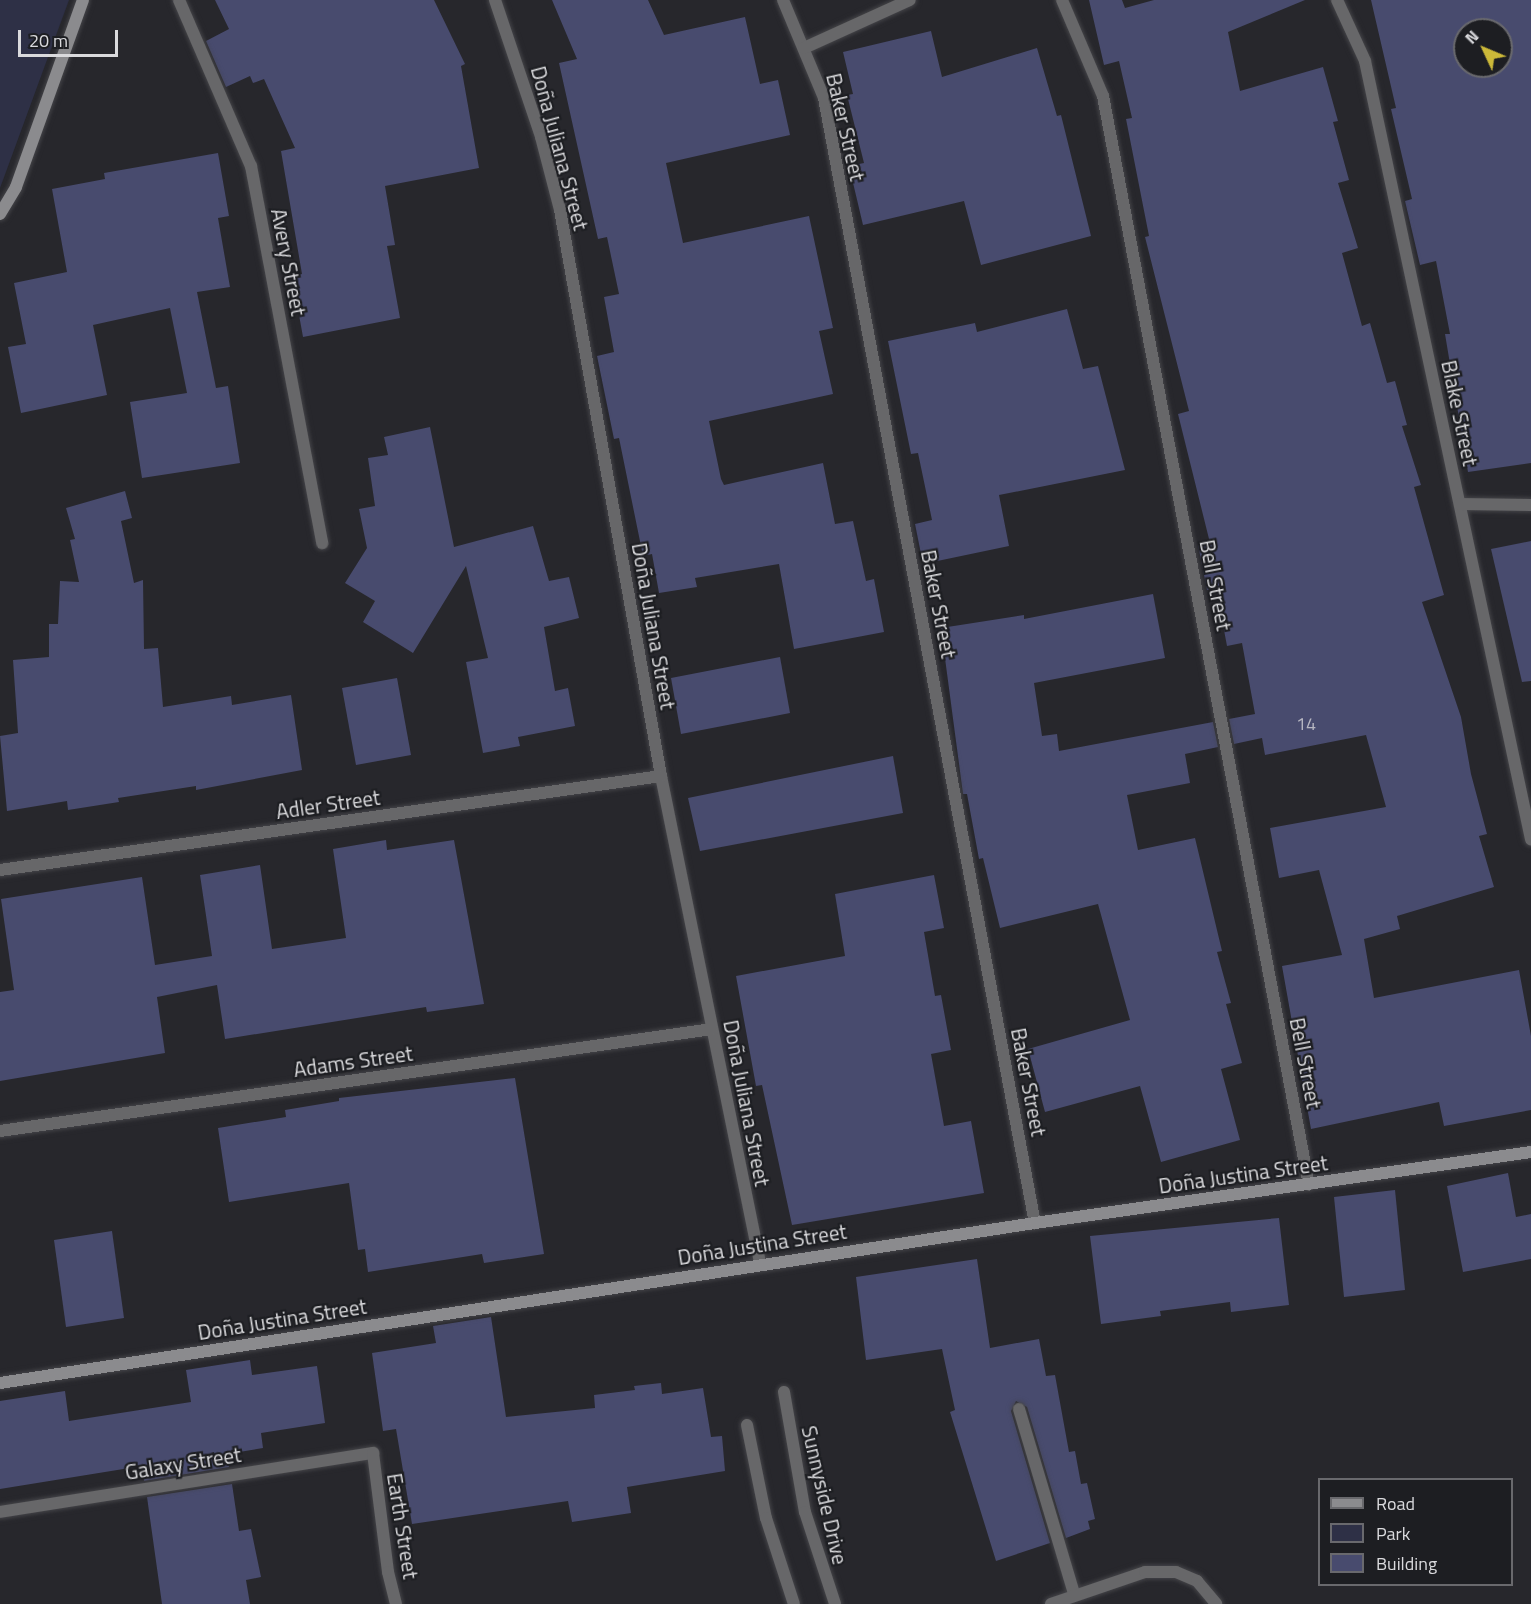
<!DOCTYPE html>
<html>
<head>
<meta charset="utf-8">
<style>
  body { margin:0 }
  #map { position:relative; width:1531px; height:1604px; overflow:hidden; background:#27272c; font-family:"Titillium Web",sans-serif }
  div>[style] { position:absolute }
  .green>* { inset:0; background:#2e3046 }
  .building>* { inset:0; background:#484b6e }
  .roads { filter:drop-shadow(0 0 2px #444448) drop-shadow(0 0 2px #444448) }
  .lane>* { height:12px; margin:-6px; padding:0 6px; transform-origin:6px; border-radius:6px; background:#676769 }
  .street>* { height:12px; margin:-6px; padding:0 6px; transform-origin:6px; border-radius:6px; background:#676769 }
  .secondary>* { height:12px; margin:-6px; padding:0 6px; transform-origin:6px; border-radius:6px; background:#8b8b8e }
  span { translate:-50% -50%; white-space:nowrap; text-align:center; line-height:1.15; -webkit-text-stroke:4.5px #1d1e22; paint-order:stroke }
  .number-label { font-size:18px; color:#b6b6c1 }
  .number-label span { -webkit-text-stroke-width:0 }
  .street-label { font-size:21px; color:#dadadd }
  .legend { position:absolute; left:1318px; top:1478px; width:195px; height:108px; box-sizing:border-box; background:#1d1e22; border:2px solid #69696d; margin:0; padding:8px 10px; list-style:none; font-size:18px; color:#dadadd }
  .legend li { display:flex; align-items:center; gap:12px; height:30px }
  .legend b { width:30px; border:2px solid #69696d }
  .north { position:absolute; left:1453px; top:18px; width:60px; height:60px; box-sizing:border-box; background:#1d1e22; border:2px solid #69696d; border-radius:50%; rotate:314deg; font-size:16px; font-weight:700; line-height:24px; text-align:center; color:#dadadd }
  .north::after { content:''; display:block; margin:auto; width:21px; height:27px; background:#ccb939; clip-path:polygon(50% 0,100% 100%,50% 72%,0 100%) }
  .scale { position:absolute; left:18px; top:30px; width:100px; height:27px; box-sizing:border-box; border:3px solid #dadadd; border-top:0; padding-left:8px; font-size:18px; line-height:21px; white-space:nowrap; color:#dadadd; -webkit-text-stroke:4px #1d1e22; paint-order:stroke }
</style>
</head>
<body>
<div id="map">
  <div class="green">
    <i style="clip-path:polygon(0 0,69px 0,0 188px)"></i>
  </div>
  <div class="building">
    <i style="clip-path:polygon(215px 0,434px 0,465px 64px,461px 66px,479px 168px,385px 186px,395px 245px,387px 246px,400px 318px,303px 337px,292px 276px,302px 274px,281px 151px,295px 148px,264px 79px,253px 83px,250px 76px,226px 87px,206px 41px,229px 29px)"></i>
    <i style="clip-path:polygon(552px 0,648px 0,664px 35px,745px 17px,760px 84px,778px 80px,790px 135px,666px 163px,683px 243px,809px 216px,833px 328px,819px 331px,833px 394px,709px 421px,721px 479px,724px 485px,823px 463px,835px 524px,853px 521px,866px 581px,874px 579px,884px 632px,794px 649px,779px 564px,695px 578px,697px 587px,659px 593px,652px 554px,643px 556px,619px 438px,614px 439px,597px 356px,614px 352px,604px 297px,619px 294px,607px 237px,598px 239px,559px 63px,577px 59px)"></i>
    <i style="clip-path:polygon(1089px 0,1122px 0,1125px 8px,1154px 0,1305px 0,1228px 32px,1240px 91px,1323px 67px,1338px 121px,1333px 122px,1349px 180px,1338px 183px,1358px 248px,1342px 253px,1362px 326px,1370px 323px,1387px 383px,1395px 381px,1407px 425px,1402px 426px,1421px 485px,1414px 487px,1444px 595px,1422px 602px,1461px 717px,1471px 774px,1487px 834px,1479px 836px,1494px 887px,1397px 916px,1400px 929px,1364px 939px,1374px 998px,1519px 970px,1531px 1036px,1531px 1110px,1444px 1126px,1439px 1102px,1311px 1129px,1282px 966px,1342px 955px,1319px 870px,1279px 878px,1270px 828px,1386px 807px,1366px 735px,1265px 755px,1262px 738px,1234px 744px,1229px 719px,1255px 714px,1242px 643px,1227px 646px,1216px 588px,1207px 590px,1198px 545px,1210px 543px,1178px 414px,1189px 411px,1145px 237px,1149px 236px,1126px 119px,1132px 118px,1119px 61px,1104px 65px)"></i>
    <i style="clip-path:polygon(evenodd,1371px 0,1531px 0,1531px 463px,1468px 472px,1445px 334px,1450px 334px,1436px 261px,1420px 265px,1405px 201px,1412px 199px,1391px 109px,1396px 108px,1371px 0,1465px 30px,1501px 30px,1501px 66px,1465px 66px,1465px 30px)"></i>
    <i style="clip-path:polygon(931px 31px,942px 77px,1037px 48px,1057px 116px,1061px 115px,1091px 236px,981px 265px,964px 201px,863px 225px,849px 166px,864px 163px,847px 95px,853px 94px,843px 52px)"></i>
    <i style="clip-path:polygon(218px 153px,229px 216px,218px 218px,230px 287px,197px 292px,216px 388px,228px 386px,240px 463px,142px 478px,130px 402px,187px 393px,170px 308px,93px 325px,107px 395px,21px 413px,8px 347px,26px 344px,14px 283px,67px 272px,52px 189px,105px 179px,104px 173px)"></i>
    <i style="clip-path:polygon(1067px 309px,1083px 369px,1098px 366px,1125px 470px,999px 495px,1009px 546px,923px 564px,915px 524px,932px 520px,918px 453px,911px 454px,888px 341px,975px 323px,977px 332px)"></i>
    <i style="clip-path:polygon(430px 427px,454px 547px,533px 526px,549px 581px,569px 577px,579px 618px,544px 627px,555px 691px,568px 688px,575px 726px,518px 737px,520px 746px,483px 753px,466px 662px,488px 658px,466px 566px,413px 653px,363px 622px,375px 601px,345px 583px,367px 548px,359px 509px,375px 506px,368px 458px,388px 455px,384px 437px)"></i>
    <i style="clip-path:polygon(125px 491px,132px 518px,121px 521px,134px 583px,143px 580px,144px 649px,158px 648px,163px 707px,231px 696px,232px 705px,291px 695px,302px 770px,196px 790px,196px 786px,118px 798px,119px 802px,68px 810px,67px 801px,7px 811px,0 736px,18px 733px,13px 660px,49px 657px,49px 624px,58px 624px,60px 581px,79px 582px,70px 540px,75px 539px,66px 508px)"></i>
    <i style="clip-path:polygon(1531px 541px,1531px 681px,1522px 682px,1491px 549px)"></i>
    <i style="clip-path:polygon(1153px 594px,1165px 658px,1034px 683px,1042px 736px,1057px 734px,1059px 751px,1213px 722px,1218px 747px,1185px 754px,1190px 783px,1127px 795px,1138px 850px,1195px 838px,1222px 951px,1217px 952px,1231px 1003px,1226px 1004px,1242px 1063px,1221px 1069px,1240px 1140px,1161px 1162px,1140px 1086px,1045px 1112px,1028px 1049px,1130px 1020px,1098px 904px,1000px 928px,983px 858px,979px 859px,967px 794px,963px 794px,941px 628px,1024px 615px,1024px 619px)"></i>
    <i style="clip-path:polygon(780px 657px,790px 713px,681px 734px,671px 678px)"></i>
    <i style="clip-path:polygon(397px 678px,411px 755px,356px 765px,342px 688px)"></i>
    <i style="clip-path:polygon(893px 756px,903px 813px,700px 851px,688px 798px)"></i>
    <i style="clip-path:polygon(386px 840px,387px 850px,454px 840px,484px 1004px,427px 1012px,426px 1007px,225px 1039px,217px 985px,157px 997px,165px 1053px,0 1081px,0 992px,14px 990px,1px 899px,142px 877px,155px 965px,212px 956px,200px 875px,260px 865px,272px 949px,346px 938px,333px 849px)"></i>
    <i style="clip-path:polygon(934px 875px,944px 928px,924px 932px,935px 996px,941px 995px,951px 1050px,931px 1054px,944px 1126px,971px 1121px,984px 1193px,792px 1225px,762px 1085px,756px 1086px,736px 976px,845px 956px,835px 894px)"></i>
    <i style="clip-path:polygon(515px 1078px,544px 1254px,484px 1263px,482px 1254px,368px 1272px,365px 1249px,358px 1250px,349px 1183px,229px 1202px,218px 1128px,286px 1117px,285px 1110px,339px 1101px,339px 1098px)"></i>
    <i style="clip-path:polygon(1508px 1173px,1516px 1217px,1531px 1214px,1531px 1259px,1463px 1272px,1447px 1186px)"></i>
    <i style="clip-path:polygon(1395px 1190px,1405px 1290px,1344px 1297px,1334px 1197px)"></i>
    <i style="clip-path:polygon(1279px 1218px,1289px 1305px,1231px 1312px,1230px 1302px,1160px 1311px,1161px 1316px,1101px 1324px,1090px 1236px)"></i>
    <i style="clip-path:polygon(112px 1231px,124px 1318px,66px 1327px,54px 1240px)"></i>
    <i style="clip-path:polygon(977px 1259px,990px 1348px,1039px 1339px,1046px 1376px,1055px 1375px,1069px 1452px,1075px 1451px,1081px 1484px,1087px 1483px,1095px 1519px,1088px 1521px,1090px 1529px,1066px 1538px,1027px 1407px,1016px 1401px,1011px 1411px,1050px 1543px,996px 1561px,950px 1412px,955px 1410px,942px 1349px,866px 1360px,856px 1277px)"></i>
    <i style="clip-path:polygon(491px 1317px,506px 1417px,595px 1408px,594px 1395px,635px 1390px,634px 1386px,661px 1383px,662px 1394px,703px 1388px,711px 1437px,722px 1436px,725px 1471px,627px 1487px,631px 1513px,572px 1522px,568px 1501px,412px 1524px,396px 1429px,383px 1431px,372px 1353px,436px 1343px,433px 1326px)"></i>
    <i style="clip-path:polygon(250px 1360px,252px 1375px,317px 1366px,325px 1423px,261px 1433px,263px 1448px,227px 1454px,229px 1467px,144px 1481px,142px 1466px,0 1489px,0 1401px,65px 1391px,69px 1421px,191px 1402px,186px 1370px)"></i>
    <i style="clip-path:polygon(232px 1484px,239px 1531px,251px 1529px,261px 1577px,246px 1580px,250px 1604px,162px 1604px,147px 1497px)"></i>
  </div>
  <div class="roads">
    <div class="lane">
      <i style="left:1019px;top:1409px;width:193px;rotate:73.4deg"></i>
    </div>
    <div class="street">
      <i style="left:179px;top:0;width:181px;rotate:66.6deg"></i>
      <i style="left:251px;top:166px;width:384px;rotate:79.3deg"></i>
      <i style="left:495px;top:0;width:145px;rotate:71.4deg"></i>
      <i style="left:541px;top:137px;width:75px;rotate:75.4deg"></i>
      <i style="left:560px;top:210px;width:575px;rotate:79.88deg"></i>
      <i style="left:661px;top:776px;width:498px;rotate:78.5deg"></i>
      <i style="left:783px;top:0;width:106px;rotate:67.3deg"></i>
      <i style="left:824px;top:98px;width:1145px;rotate:79.38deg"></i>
      <i style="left:1062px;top:0;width:104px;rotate:66.9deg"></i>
      <i style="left:1103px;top:96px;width:1108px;rotate:79.29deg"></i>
      <i style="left:1337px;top:0;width:67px;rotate:65.3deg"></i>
      <i style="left:1365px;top:61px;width:796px;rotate:77.96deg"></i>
      <i style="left:804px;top:48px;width:116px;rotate:-24.4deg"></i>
      <i style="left:1460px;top:504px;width:71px;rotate:0.8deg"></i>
      <i style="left:0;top:870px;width:668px;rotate:-8.09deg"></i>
      <i style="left:0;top:1131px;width:719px;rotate:-8.15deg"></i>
      <i style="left:784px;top:1392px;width:122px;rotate:80.1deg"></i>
      <i style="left:805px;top:1512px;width:97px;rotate:71.9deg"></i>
      <i style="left:747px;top:1425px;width:95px;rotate:78.5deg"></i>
      <i style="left:766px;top:1518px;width:90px;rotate:72deg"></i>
      <i style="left:0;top:1512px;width:378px;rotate:-9deg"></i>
      <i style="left:373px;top:1453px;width:120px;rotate:82.8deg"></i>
      <i style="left:388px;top:1572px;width:33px;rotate:76deg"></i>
      <i style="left:1051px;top:1604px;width:99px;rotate:-18.8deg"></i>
      <i style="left:1145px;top:1572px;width:31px"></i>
      <i style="left:1176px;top:1572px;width:23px;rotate:23deg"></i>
      <i style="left:1197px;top:1581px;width:30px;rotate:50deg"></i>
    </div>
    <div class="secondary">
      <i style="left:0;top:214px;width:31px;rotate:-59deg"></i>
      <i style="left:16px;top:187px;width:199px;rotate:-70.3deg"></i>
      <i style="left:0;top:1383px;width:1047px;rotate:-8.79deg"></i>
      <i style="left:1035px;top:1223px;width:501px;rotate:-8.15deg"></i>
    </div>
  </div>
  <div class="number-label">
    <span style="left:1306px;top:724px">14</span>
  </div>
  <div class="street-label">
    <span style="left:846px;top:127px;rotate:77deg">Baker Street</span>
    <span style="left:560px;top:148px;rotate:75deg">Doña Juliana Street</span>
    <span style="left:289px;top:262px;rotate:79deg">Avery Street</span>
    <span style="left:1460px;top:413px;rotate:78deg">Blake Street</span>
    <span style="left:1216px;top:585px;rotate:79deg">Bell Street</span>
    <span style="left:939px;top:604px;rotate:79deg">Baker Street</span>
    <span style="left:654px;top:626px;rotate:80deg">Doña Juliana Street</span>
    <span style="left:328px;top:804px;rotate:-8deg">Adler Street</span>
    <span style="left:353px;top:1061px;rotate:-8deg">Adams Street</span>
    <span style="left:1306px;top:1063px;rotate:79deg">Bell Street</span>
    <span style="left:1029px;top:1082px;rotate:79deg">Baker Street</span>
    <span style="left:747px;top:1103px;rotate:79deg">Doña Juliana Street</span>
    <span style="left:1243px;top:1174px;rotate:-8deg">Doña Justina Street</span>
    <span style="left:762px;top:1244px;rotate:-9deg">Doña Justina Street</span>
    <span style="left:282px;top:1319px;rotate:-9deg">Doña Justina Street</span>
    <span style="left:183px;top:1463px;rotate:-9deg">Galaxy Street</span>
    <span style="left:825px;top:1495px;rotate:77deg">Sunnyside Drive</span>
    <span style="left:403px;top:1526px;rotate:81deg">Earth Street</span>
  </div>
  <ul class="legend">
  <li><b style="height:8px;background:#8b8b8e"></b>Road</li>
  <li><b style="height:16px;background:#2e3046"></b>Park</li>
  <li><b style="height:16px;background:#484b6e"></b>Building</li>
  </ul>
  <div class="north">N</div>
  <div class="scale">20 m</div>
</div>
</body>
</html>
